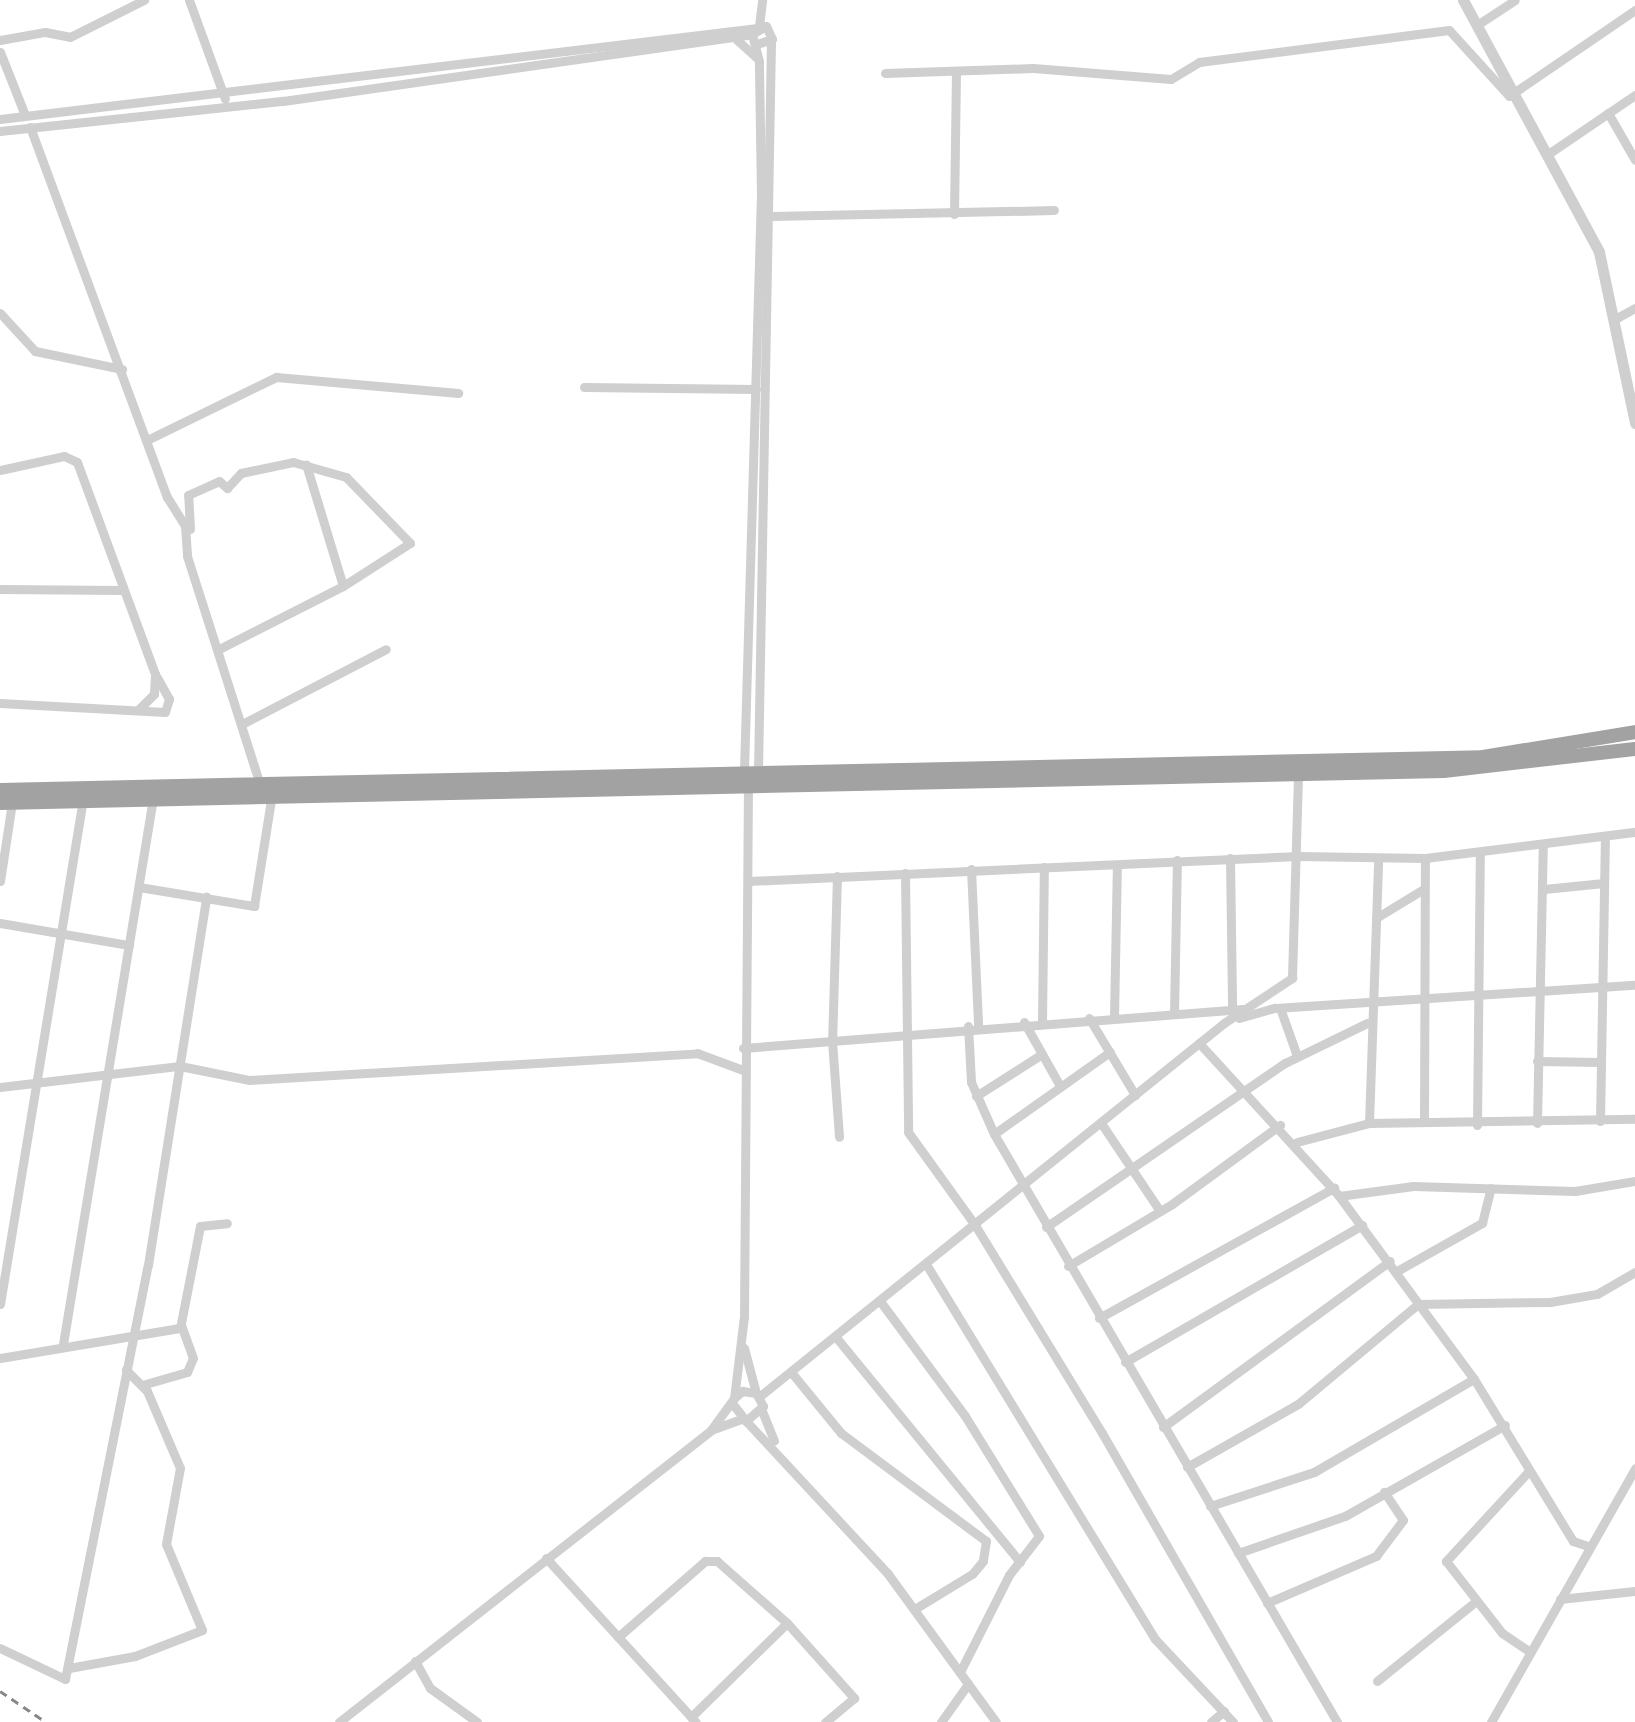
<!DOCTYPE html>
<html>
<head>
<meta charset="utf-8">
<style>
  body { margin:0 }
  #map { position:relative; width:1635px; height:1722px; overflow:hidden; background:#fff; font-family:"Golos Text",sans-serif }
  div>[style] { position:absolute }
  .minor>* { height:9px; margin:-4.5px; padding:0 4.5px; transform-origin:4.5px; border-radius:4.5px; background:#cfcfcf }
  .tertiary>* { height:11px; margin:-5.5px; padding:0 5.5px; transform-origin:5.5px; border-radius:5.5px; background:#cfcfcf }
  .trunk>* { height:14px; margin:-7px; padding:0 7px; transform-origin:7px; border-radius:7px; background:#a2a2a2 }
  .rail>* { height:3px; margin-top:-1.5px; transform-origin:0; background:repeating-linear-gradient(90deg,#878787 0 8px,transparent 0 14px) }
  span { translate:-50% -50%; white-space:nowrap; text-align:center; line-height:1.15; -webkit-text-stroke:8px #fff; paint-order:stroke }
</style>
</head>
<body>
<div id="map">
  <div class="minor">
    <i style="left:189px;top:0;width:105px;rotate:70deg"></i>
    <i style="left:1477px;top:25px;width:45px;rotate:-33.3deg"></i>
    <i style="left:759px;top:26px;width:26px;rotate:-83deg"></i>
    <i style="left:0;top:40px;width:46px;rotate:-10.1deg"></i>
    <i style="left:45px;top:32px;width:25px;rotate:11deg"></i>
    <i style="left:70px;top:37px;width:83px;rotate:-26.6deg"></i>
    <i style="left:737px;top:40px;width:28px;rotate:42deg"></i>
    <i style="left:0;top:52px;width:68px;rotate:68.4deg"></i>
    <i style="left:885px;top:73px;width:148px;rotate:-1.9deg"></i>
    <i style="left:1033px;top:68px;width:138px;rotate:4.6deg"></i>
    <i style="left:1171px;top:79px;width:33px;rotate:-31deg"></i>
    <i style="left:1199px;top:62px;width:252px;rotate:-7.3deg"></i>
    <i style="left:1449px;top:30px;width:89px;rotate:47.7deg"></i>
    <i style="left:1509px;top:96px;width:153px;rotate:-34.3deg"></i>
    <i style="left:1608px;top:113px;width:54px;rotate:60.1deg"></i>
    <i style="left:0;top:119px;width:761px;rotate:-6.86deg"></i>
    <i style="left:30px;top:127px;width:395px;rotate:69.7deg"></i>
    <i style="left:167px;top:497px;width:34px;rotate:58deg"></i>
    <i style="left:185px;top:526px;width:30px;rotate:86deg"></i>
    <i style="left:187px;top:556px;width:236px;rotate:72.3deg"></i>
    <i style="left:0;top:131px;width:285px;rotate:-6.1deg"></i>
    <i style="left:283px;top:101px;width:474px;rotate:-8.1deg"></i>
    <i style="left:1551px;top:152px;width:102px;rotate:-34.2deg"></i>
    <i style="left:954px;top:214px;width:143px;rotate:-89.2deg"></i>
    <i style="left:772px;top:216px;width:282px;rotate:-1.2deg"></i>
    <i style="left:0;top:313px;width:52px;rotate:47.4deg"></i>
    <i style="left:35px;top:351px;width:89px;rotate:11.7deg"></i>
    <i style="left:1615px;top:319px;width:23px;rotate:-29deg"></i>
    <i style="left:584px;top:387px;width:172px;rotate:0.7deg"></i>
    <i style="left:147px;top:440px;width:144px;rotate:-26deg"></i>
    <i style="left:276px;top:377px;width:183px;rotate:5deg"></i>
    <i style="left:0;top:470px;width:66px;rotate:-12.3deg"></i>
    <i style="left:64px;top:456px;width:14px;rotate:25deg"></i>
    <i style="left:77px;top:462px;width:226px;rotate:69.8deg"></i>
    <i style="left:155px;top:674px;width:20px;rotate:93deg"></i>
    <i style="left:154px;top:694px;width:23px;rotate:135deg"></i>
    <i style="left:190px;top:529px;width:34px;rotate:-93deg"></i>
    <i style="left:188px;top:495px;width:34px;rotate:-24deg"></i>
    <i style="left:219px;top:481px;width:11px;rotate:41deg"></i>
    <i style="left:227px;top:488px;width:21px;rotate:-47deg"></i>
    <i style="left:241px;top:473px;width:53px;rotate:-11.9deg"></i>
    <i style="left:293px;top:462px;width:55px;rotate:15.8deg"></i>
    <i style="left:346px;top:477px;width:92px;rotate:45.9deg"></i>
    <i style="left:410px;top:543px;width:80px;rotate:147.3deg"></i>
    <i style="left:0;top:589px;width:122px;rotate:0.5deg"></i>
    <i style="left:219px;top:649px;width:139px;rotate:-26.9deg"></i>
    <i style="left:343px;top:586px;width:127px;rotate:-106.9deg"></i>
    <i style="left:0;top:703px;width:165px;rotate:3.1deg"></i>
    <i style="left:165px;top:712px;width:14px;rotate:-73deg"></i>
    <i style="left:169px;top:699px;width:25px;rotate:-119deg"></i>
    <i style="left:242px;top:724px;width:162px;rotate:-27.5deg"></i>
    <i style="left:744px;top:770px;width:575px;rotate:-88.31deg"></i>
    <i style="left:761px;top:195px;width:134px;rotate:-90.9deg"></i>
    <i style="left:759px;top:61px;width:28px;rotate:-105deg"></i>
    <i style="left:752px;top:34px;width:16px;rotate:-30deg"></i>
    <i style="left:766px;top:26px;width:14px;rotate:65deg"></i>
    <i style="left:772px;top:39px;width:16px;rotate:162deg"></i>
    <i style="left:758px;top:771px;width:729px;rotate:-88.98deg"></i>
    <i style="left:1230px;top:858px;width:152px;rotate:89.2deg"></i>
    <i style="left:971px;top:869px;width:156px;rotate:87.4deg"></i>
    <i style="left:905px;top:873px;width:259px;rotate:89.3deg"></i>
    <i style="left:908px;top:1132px;width:115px;rotate:54.2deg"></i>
    <i style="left:975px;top:1225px;width:244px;rotate:58.6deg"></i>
    <i style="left:1102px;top:1433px;width:333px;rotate:60.1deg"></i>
    <i style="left:837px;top:876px;width:165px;rotate:91.7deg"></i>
    <i style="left:832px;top:1041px;width:96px;rotate:85.8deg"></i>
    <i style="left:0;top:881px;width:79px;rotate:-81.3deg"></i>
    <i style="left:748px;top:881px;width:551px;rotate:-2.6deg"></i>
    <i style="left:1298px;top:856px;width:127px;rotate:0.9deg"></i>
    <i style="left:1425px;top:858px;width:212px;rotate:-7.1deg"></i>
    <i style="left:139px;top:887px;width:117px;rotate:9.4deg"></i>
    <i style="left:254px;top:906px;width:113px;rotate:-80.9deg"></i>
    <i style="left:1544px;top:889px;width:60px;rotate:-5.7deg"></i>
    <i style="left:1376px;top:918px;width:54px;rotate:-31.3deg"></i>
    <i style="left:0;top:923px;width:131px;rotate:9.7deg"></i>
    <i style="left:1280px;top:1008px;width:51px;rotate:70.5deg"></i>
    <i style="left:1174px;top:1013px;width:153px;rotate:-88.9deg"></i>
    <i style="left:1114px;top:1017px;width:152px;rotate:-88.9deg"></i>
    <i style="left:1089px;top:1018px;width:90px;rotate:59.1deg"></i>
    <i style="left:1239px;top:1018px;width:37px;rotate:-16deg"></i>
    <i style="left:1275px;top:1008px;width:361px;rotate:-3.7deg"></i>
    <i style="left:1042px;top:1021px;width:154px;rotate:-89.3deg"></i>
    <i style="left:1024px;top:1022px;width:73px;rotate:60.6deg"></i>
    <i style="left:968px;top:1026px;width:56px;rotate:86.9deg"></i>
    <i style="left:971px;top:1082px;width:57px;rotate:66.1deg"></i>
    <i style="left:994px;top:1134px;width:681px;rotate:59.74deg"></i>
    <i style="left:1199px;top:1043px;width:207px;rotate:47.5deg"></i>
    <i style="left:1339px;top:1196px;width:227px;rotate:53.6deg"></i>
    <i style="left:1474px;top:1379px;width:190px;rotate:58.6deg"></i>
    <i style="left:1573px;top:1541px;width:18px;rotate:19deg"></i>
    <i style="left:743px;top:1048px;width:501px;rotate:-4.47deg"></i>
    <i style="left:1537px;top:1061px;width:64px;rotate:0.9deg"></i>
    <i style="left:0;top:1087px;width:181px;rotate:-6.7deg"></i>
    <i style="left:180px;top:1066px;width:70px;rotate:11.5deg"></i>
    <i style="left:249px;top:1080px;width:449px;rotate:-3.4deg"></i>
    <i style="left:697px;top:1053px;width:49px;rotate:20.3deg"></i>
    <i style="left:976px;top:1096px;width:78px;rotate:-32.5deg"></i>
    <i style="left:1600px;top:1121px;width:285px;rotate:-89deg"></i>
    <i style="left:1424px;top:1122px;width:264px;rotate:-89.8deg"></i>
    <i style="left:1101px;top:1123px;width:106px;rotate:56.2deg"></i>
    <i style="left:1369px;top:1123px;width:264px;rotate:-88deg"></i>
    <i style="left:1537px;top:1123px;width:277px;rotate:-88.8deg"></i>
    <i style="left:1477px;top:1125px;width:273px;rotate:-89.4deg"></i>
    <i style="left:994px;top:1134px;width:142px;rotate:-35.3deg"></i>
    <i style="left:1297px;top:1142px;width:74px;rotate:-14.8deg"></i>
    <i style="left:1369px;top:1123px;width:266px;rotate:-0.9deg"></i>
    <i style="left:1339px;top:1196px;width:75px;rotate:-7.7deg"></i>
    <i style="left:1413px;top:1186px;width:162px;rotate:1.8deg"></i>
    <i style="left:1575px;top:1191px;width:61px;rotate:-9.5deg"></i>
    <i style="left:1046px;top:1227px;width:290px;rotate:-34.5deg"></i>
    <i style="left:1285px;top:1063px;width:91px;rotate:-26deg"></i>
    <i style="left:926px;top:1264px;width:439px;rotate:58.6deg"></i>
    <i style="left:1155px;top:1639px;width:114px;rotate:46.8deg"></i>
    <i style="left:1068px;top:1266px;width:121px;rotate:-30.8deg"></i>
    <i style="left:1172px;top:1204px;width:134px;rotate:-36.2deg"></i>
    <i style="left:1397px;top:1271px;width:98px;rotate:-29.5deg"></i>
    <i style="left:1482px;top:1223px;width:36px;rotate:-76deg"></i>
    <i style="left:880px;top:1301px;width:143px;rotate:53.5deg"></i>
    <i style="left:965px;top:1416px;width:141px;rotate:58.3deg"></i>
    <i style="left:1039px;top:1536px;width:49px;rotate:127.6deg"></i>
    <i style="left:1009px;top:1575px;width:109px;rotate:116.8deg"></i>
    <i style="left:0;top:1304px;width:512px;rotate:-80.67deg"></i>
    <i style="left:1099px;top:1318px;width:269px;rotate:-29deg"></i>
    <i style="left:835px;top:1336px;width:292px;rotate:50.7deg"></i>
    <i style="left:63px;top:1344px;width:553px;rotate:-80.64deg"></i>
    <i style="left:744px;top:1348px;width:47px;rotate:75.1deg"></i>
    <i style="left:0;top:1358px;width:182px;rotate:-9.5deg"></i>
    <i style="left:180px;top:1328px;width:104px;rotate:-78.9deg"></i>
    <i style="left:200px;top:1226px;width:27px;rotate:-6deg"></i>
    <i style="left:1125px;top:1362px;width:274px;rotate:-30deg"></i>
    <i style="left:791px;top:1372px;width:79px;rotate:50.7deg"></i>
    <i style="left:841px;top:1433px;width:181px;rotate:36.7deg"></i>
    <i style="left:986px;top:1541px;width:20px;rotate:99deg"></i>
    <i style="left:983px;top:1561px;width:17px;rotate:130deg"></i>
    <i style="left:972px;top:1574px;width:66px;rotate:148.7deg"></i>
    <i style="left:142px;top:1385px;width:47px;rotate:-16.1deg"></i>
    <i style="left:187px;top:1372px;width:15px;rotate:-67deg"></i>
    <i style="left:193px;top:1358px;width:35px;rotate:-110deg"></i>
    <i style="left:760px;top:1396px;width:595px;rotate:-38.8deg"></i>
    <i style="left:1224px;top:1023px;width:82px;rotate:-33.5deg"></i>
    <i style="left:1292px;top:978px;width:205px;rotate:-88.3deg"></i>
    <i style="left:734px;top:1398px;width:82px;rotate:-83deg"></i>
    <i style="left:744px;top:1317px;width:532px;rotate:-89.57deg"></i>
    <i style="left:762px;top:1411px;width:32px;rotate:68deg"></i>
    <i style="left:746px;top:1421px;width:209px;rotate:47.1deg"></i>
    <i style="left:888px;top:1574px;width:183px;rotate:53.9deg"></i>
    <i style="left:1163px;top:1427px;width:281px;rotate:-36.2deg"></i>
    <i style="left:711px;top:1430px;width:39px;rotate:-54deg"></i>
    <i style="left:734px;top:1398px;width:11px;rotate:-41deg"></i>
    <i style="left:742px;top:1391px;width:14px;rotate:8deg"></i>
    <i style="left:756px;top:1393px;width:15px;rotate:62deg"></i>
    <i style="left:763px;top:1406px;width:23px;rotate:139deg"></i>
    <i style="left:746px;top:1421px;width:23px;rotate:-128deg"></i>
    <i style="left:1187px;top:1467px;width:128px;rotate:-29.6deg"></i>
    <i style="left:1298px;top:1404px;width:156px;rotate:-39.8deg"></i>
    <i style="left:1418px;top:1304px;width:132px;rotate:-0.9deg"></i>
    <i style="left:1550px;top:1302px;width:48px;rotate:-9.7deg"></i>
    <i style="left:1597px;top:1294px;width:44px;rotate:-30.1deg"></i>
    <i style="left:1527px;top:1473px;width:120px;rotate:132.6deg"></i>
    <i style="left:1446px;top:1561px;width:91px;rotate:52.1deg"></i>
    <i style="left:1502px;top:1633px;width:34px;rotate:34deg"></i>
    <i style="left:1210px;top:1506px;width:109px;rotate:-18.1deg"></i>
    <i style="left:1314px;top:1472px;width:185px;rotate:-30.2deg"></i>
    <i style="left:1238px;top:1553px;width:113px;rotate:-19.1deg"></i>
    <i style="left:1345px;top:1516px;width:184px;rotate:-29.6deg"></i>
    <i style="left:546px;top:1558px;width:222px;rotate:47.6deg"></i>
    <i style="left:1560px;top:1599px;width:75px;rotate:-6.1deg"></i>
    <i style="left:1267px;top:1603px;width:119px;rotate:-23.3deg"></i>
    <i style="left:1376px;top:1556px;width:45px;rotate:-53.1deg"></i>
    <i style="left:1403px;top:1520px;width:34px;rotate:-124deg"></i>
    <i style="left:618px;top:1637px;width:116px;rotate:-41.1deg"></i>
    <i style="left:705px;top:1561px;width:12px"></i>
    <i style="left:717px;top:1561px;width:94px;rotate:41.5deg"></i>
    <i style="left:0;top:1648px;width:72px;rotate:25.5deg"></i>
    <i style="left:65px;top:1679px;width:422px;rotate:-78.7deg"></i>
    <i style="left:148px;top:1265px;width:373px;rotate:-81deg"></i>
    <i style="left:415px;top:1661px;width:31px;rotate:61deg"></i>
    <i style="left:430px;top:1688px;width:58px;rotate:35.9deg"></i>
    <i style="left:69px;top:1668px;width:67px;rotate:-10.3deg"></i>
    <i style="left:135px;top:1656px;width:72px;rotate:-21.2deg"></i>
    <i style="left:202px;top:1630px;width:93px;rotate:-112.7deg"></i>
    <i style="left:166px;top:1544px;width:77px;rotate:-79.6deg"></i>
    <i style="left:180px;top:1468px;width:84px;rotate:-113.2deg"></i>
    <i style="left:147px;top:1391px;width:30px;rotate:-135deg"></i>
    <i style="left:1377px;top:1681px;width:127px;rotate:-38.9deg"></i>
    <i style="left:691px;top:1717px;width:134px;rotate:-44.4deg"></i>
    <i style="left:787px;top:1623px;width:101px;rotate:48.2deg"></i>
    <i style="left:854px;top:1698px;width:38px;rotate:140deg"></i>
    <i style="left:339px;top:1722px;width:473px;rotate:-38.1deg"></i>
    <i style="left:711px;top:1430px;width:32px;rotate:-20deg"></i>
    <i style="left:941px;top:1722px;width:47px;rotate:-54.6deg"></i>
    <i style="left:1211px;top:1722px;width:17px;rotate:-40deg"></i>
    <i style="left:1491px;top:1722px;width:292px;rotate:-60.4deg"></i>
  </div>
  <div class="tertiary">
    <i style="left:1463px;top:0;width:286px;rotate:61.6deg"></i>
    <i style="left:1599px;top:252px;width:175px;rotate:78.1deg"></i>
  </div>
  <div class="trunk">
    <i style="left:0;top:790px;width:1483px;rotate:-1.27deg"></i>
    <i style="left:1483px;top:757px;width:154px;rotate:-9.3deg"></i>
    <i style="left:0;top:803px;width:1444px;rotate:-1.27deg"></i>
    <i style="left:1444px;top:771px;width:192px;rotate:-6.6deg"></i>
  </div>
  <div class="rail">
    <i style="left:0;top:1691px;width:55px;rotate:34deg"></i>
  </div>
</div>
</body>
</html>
